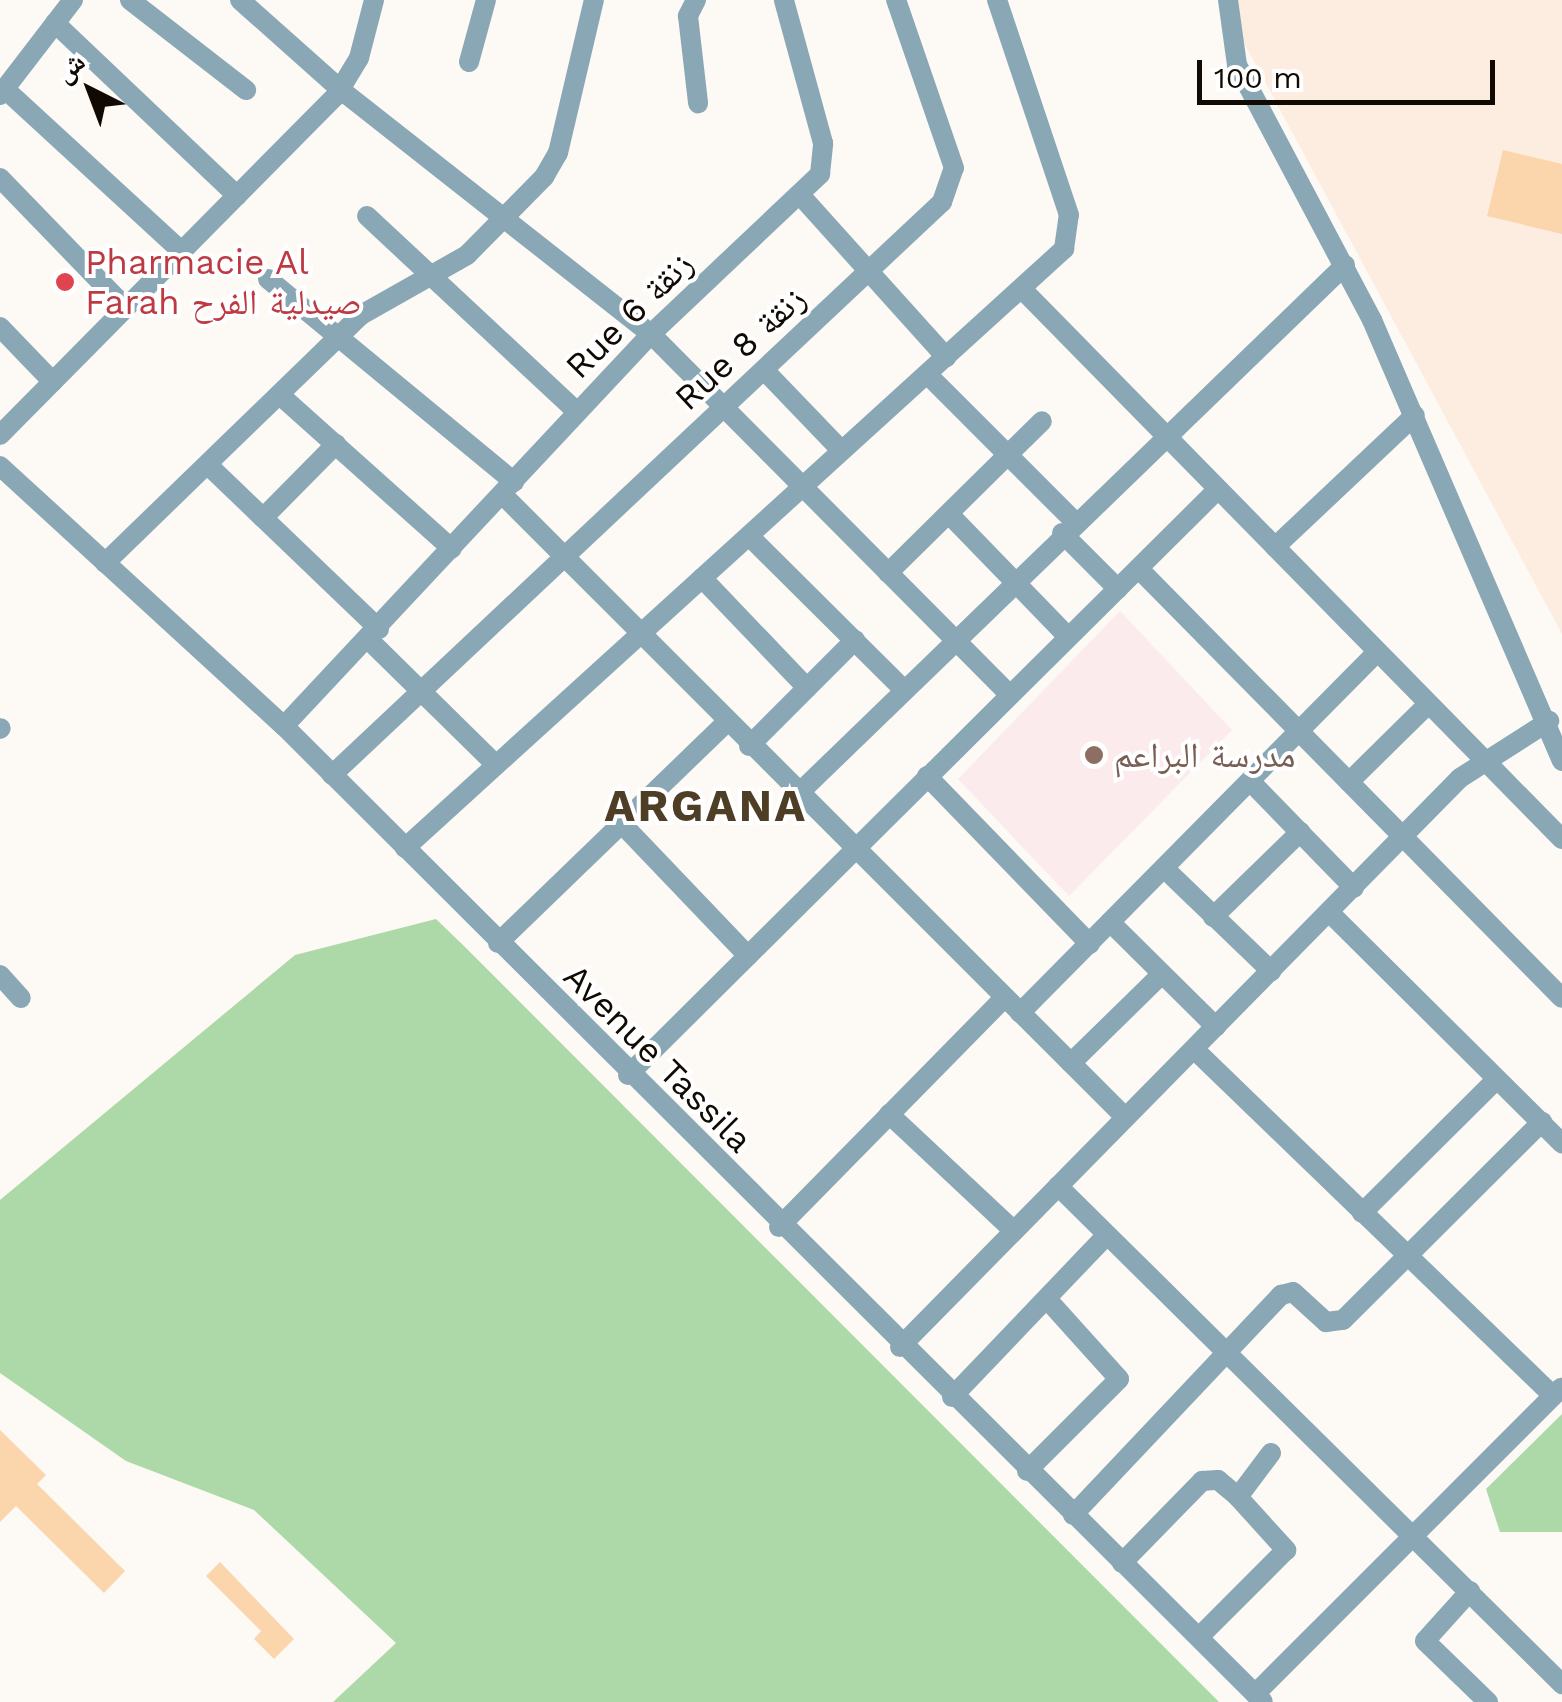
<!DOCTYPE html>
<html>
<head>
<meta charset="utf-8">
<style>
  body { margin:0 }
  #map { position:relative; width:1562px; height:1702px; overflow:hidden; background:#fdf9f4; font-family:"Work Sans","Noto Naskh Arabic",sans-serif }
  div>[style] { position:absolute }
  .industrial>* { inset:0; background:#fdede1 }
  .education>* { inset:0; background:#fcebec }
  .green>* { inset:0; background:#add9a9 }
  .building>* { inset:0; background:#fbd5ac }
  .minor>* { height:20px; margin:-10px; padding:0 10px; transform-origin:10px; border-radius:10px; background:#8aa7b6 }
  .dots>* { width:28px; height:28px; translate:-50% -50%; box-sizing:border-box; border:5px solid #fff; border-radius:50% }
  span { translate:-50% -50%; white-space:nowrap; text-align:center; line-height:1.15; -webkit-text-stroke:8px #fff; paint-order:stroke }
  .health-label { font-size:35px; color:#be3a42 }
  .left { translate:0 -50%; text-align:left }
  .street-label { font-size:35px; color:#110a03 }
  .education-label { font-size:35px; color:#785e54 }
  .district-label { font-size:45px; color:#4e3e26; font-weight:700; letter-spacing:2.5px }
  .north { position:absolute; left:40px; top:40px; width:100px; height:100px; -webkit-text-stroke:8px #fff; paint-order:stroke; rotate:318deg; font-size:28px; font-weight:700; line-height:40px; text-align:center; color:#110a03 }
  .north::after { content:''; display:block; margin:auto; width:35px; height:45px; background:#110a03; clip-path:polygon(50% 0,100% 100%,50% 72%,0 100%) }
  .scale { position:absolute; left:1197px; top:60px; width:298px; height:45px; box-sizing:border-box; border:5px solid #110a03; border-top:0; padding-left:12px; font-size:30px; line-height:35px; white-space:nowrap; color:#110a03; -webkit-text-stroke:8px #fff; paint-order:stroke }
</style>
</head>
<body>
<div id="map">
  <div class="industrial">
    <i style="clip-path:polygon(1221px 0,1562px 0,1562px 634px)"></i>
  </div>
  <div class="education">
    <i style="clip-path:polygon(1120px 611px,1232px 730px,1069px 896px,958px 779px)"></i>
  </div>
  <div class="green">
    <i style="clip-path:polygon(436px 919px,464px 946px,1219px 1702px,333px 1702px,396px 1643px,254px 1510px,126px 1461px,0 1373px,0 1200px,295px 955px)"></i>
    <i style="clip-path:polygon(1562px 1414px,1562px 1532px,1500px 1532px,1486px 1489px)"></i>
  </div>
  <div class="building">
    <i style="clip-path:polygon(1503px 150px,1562px 164px,1562px 234px,1487px 216px)"></i>
    <i style="clip-path:polygon(0 1430px,46px 1475px,37px 1484px,125px 1571px,104px 1593px,16px 1506px,0 1522px)"></i>
    <i style="clip-path:polygon(220px 1562px,294px 1639px,274px 1659px,254px 1639px,261px 1631px,206px 1576px)"></i>
  </div>
  <div class="minor">
    <i style="left:130px;top:0;width:147px;rotate:37.8deg"></i>
    <i style="left:240px;top:0;width:135px;rotate:41.7deg"></i>
    <i style="left:341px;top:90px;width:395px;rotate:38.2deg"></i>
    <i style="left:651px;top:334px;width:508px;rotate:45.16deg"></i>
    <i style="left:696px;top:0;width:18px;rotate:117deg"></i>
    <i style="left:688px;top:16px;width:88px;rotate:83.4deg"></i>
    <i style="left:1228px;top:0;width:66px;rotate:82.1deg"></i>
    <i style="left:1237px;top:65px;width:289px;rotate:62.1deg"></i>
    <i style="left:1372px;top:320px;width:480px;rotate:66.7deg"></i>
    <i style="left:55px;top:23px;width:251px;rotate:43.5deg"></i>
    <i style="left:469px;top:62px;width:64px;rotate:-74.7deg"></i>
    <i style="left:5px;top:89px;width:241px;rotate:42.6deg"></i>
    <i style="left:0;top:95px;width:120px;rotate:-52.5deg"></i>
    <i style="left:0;top:178px;width:181px;rotate:45.9deg"></i>
    <i style="left:801px;top:196px;width:217px;rotate:48deg"></i>
    <i style="left:367px;top:216px;width:287px;rotate:43deg"></i>
    <i style="left:268px;top:279px;width:319px;rotate:39.5deg"></i>
    <i style="left:1022px;top:289px;width:771px;rotate:45.53deg"></i>
    <i style="left:0;top:327px;width:76px;rotate:46.1deg"></i>
    <i style="left:764px;top:370px;width:112px;rotate:46.1deg"></i>
    <i style="left:927px;top:374px;width:209px;rotate:45deg"></i>
    <i style="left:281px;top:396px;width:229px;rotate:41.8deg"></i>
    <i style="left:0;top:435px;width:477px;rotate:-45.3deg"></i>
    <i style="left:336px;top:96px;width:44px;rotate:-58.8deg"></i>
    <i style="left:359px;top:58px;width:60px;rotate:-75.5deg"></i>
    <i style="left:208px;top:465px;width:237px;rotate:43.8deg"></i>
    <i style="left:0;top:466px;width:385px;rotate:42.5deg"></i>
    <i style="left:284px;top:726px;width:1382px;rotate:44.91deg"></i>
    <i style="left:502px;top:494px;width:881px;rotate:45deg"></i>
    <i style="left:949px;top:514px;width:171px;rotate:45.9deg"></i>
    <i style="left:263px;top:518px;width:104px;rotate:-45.4deg"></i>
    <i style="left:1062px;top:533px;width:79px;rotate:45deg"></i>
    <i style="left:749px;top:536px;width:217px;rotate:44.8deg"></i>
    <i style="left:1275px;top:547px;width:192px;rotate:-43.3deg"></i>
    <i style="left:105px;top:563px;width:356px;rotate:-44.1deg"></i>
    <i style="left:361px;top:315px;width:122px;rotate:-29.5deg"></i>
    <i style="left:467px;top:255px;width:110px;rotate:-45.4deg"></i>
    <i style="left:544px;top:177px;width:28px;rotate:-60deg"></i>
    <i style="left:558px;top:153px;width:157px;rotate:-76.8deg"></i>
    <i style="left:1139px;top:569px;width:602px;rotate:45.4deg"></i>
    <i style="left:888px;top:573px;width:216px;rotate:-44.6deg"></i>
    <i style="left:702px;top:578px;width:152px;rotate:46.3deg"></i>
    <i style="left:369px;top:640px;width:178px;rotate:44.5deg"></i>
    <i style="left:284px;top:726px;width:537px;rotate:-46.89deg"></i>
    <i style="left:651px;top:334px;width:233px;rotate:-43.4deg"></i>
    <i style="left:820px;top:174px;width:31px;rotate:-84deg"></i>
    <i style="left:823px;top:143px;width:148px;rotate:-105.3deg"></i>
    <i style="left:0;top:729px;width:1px;rotate:-45deg"></i>
    <i style="left:749px;top:746px;width:150px;rotate:-45deg"></i>
    <i style="left:332px;top:775px;width:837px;rotate:-43.21deg"></i>
    <i style="left:942px;top:202px;width:36px;rotate:-71deg"></i>
    <i style="left:954px;top:168px;width:178px;rotate:-109deg"></i>
    <i style="left:927px;top:776px;width:234px;rotate:45.9deg"></i>
    <i style="left:1250px;top:781px;width:149px;rotate:45.8deg"></i>
    <i style="left:1349px;top:782px;width:110px;rotate:-44.6deg"></i>
    <i style="left:798px;top:794px;width:761px;rotate:-44.04deg"></i>
    <i style="left:623px;top:825px;width:181px;rotate:46.3deg"></i>
    <i style="left:405px;top:848px;width:891px;rotate:-42.27deg"></i>
    <i style="left:1064px;top:249px;width:34px;rotate:-82deg"></i>
    <i style="left:1069px;top:215px;width:227px;rotate:-108.5deg"></i>
    <i style="left:1164px;top:868px;width:149px;rotate:43.9deg"></i>
    <i style="left:1330px;top:913px;width:327px;rotate:44.8deg"></i>
    <i style="left:1213px;top:917px;width:122px;rotate:-44.3deg"></i>
    <i style="left:1110px;top:922px;width:149px;rotate:44.7deg"></i>
    <i style="left:498px;top:943px;width:317px;rotate:-44deg"></i>
    <i style="left:0;top:975px;width:31px;rotate:48deg"></i>
    <i style="left:1020px;top:1013px;width:505px;rotate:-45.32deg"></i>
    <i style="left:1194px;top:1049px;width:499px;rotate:44deg"></i>
    <i style="left:1071px;top:1063px;width:127px;rotate:-44.4deg"></i>
    <i style="left:628px;top:1075px;width:830px;rotate:-44.8deg"></i>
    <i style="left:889px;top:1114px;width:171px;rotate:43.1deg"></i>
    <i style="left:1058px;top:1186px;width:709px;rotate:44.66deg"></i>
    <i style="left:1362px;top:1213px;width:186px;rotate:-44.8deg"></i>
    <i style="left:779px;top:1227px;width:320px;rotate:-45.5deg"></i>
    <i style="left:900px;top:1347px;width:798px;rotate:-45.46deg"></i>
    <i style="left:1460px;top:778px;width:106px;rotate:-32.6deg"></i>
    <i style="left:952px;top:1397px;width:221px;rotate:-46.3deg"></i>
    <i style="left:1027px;top:1471px;width:130px;rotate:-45deg"></i>
    <i style="left:1119px;top:1379px;width:108px;rotate:-132deg"></i>
    <i style="left:1238px;top:1497px;width:55px;rotate:-53.1deg"></i>
    <i style="left:1073px;top:1515px;width:303px;rotate:-46.6deg"></i>
    <i style="left:1281px;top:1295px;width:12px;rotate:-14deg"></i>
    <i style="left:1293px;top:1292px;width:45px;rotate:42.3deg"></i>
    <i style="left:1326px;top:1322px;width:17px;rotate:-7deg"></i>
    <i style="left:1343px;top:1320px;width:281px;rotate:-44.9deg"></i>
    <i style="left:1122px;top:1563px;width:115px;rotate:-45.7deg"></i>
    <i style="left:1202px;top:1481px;width:16px;rotate:-4deg"></i>
    <i style="left:1218px;top:1480px;width:26px;rotate:40deg"></i>
    <i style="left:1238px;top:1497px;width:72px;rotate:47.8deg"></i>
    <i style="left:1286px;top:1550px;width:123px;rotate:135deg"></i>
    <i style="left:1470px;top:1591px;width:67px;rotate:132deg"></i>
    <i style="left:1425px;top:1641px;width:88px;rotate:44.1deg"></i>
    <i style="left:1255px;top:1694px;width:433px;rotate:-45deg"></i>
  </div>
  <div class="dots">
    <i style="left:65px;top:282px;background:#e0444e"></i>
    <i style="left:1094px;top:755px;background:#8d6e63"></i>
  </div>
  <div class="health-label">
    <span class="left" style="left:85px;top:282px">Pharmacie Al<br>Farah صيدلية الفرح</span>
  </div>
  <div class="street-label">
    <span style="left:629px;top:315px;rotate:-45deg">Rue 6 زنقة</span>
    <span style="left:740px;top:348px;rotate:-43deg">Rue 8 زنقة</span>
    <span style="left:658px;top:1058px;rotate:45deg">Avenue Tassila</span>
  </div>
  <div class="education-label">
    <span class="left" style="left:1114px;top:755px">مدرسة البراعم</span>
  </div>
  <div class="district-label">
    <span style="left:706px;top:806px">ARGANA</span>
  </div>
  <div class="north">ش</div>
  <div class="scale">100 m</div>
</div>
</body>
</html>
